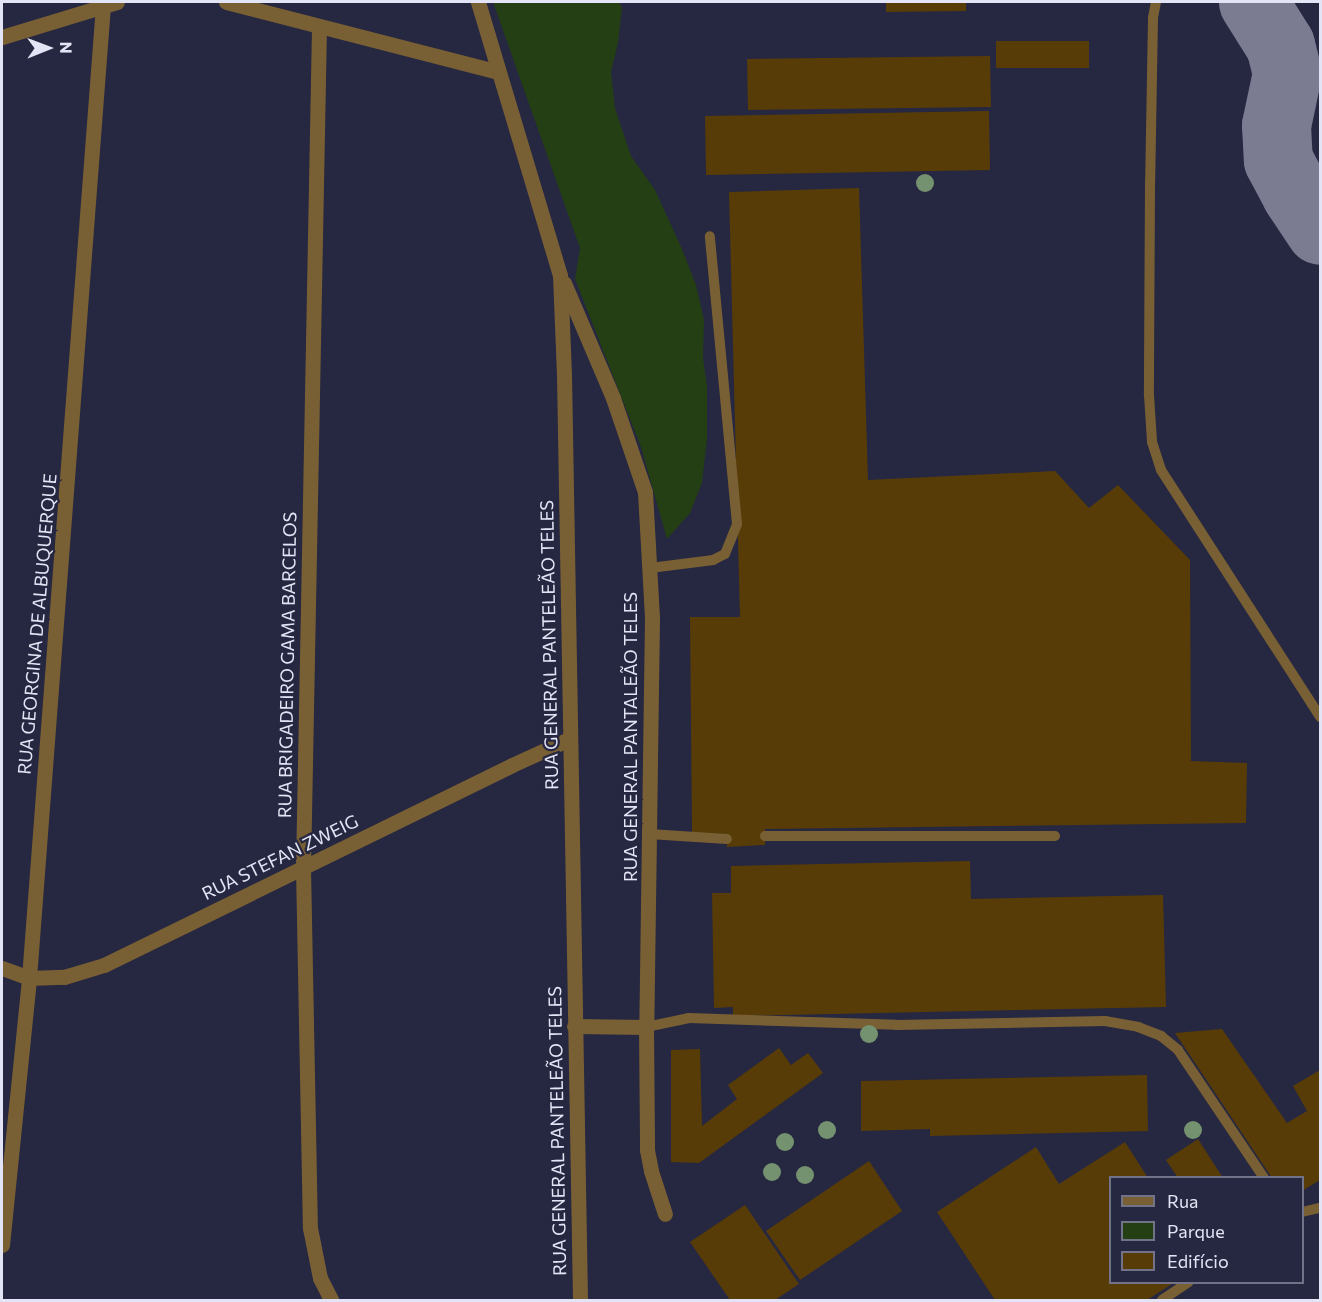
<!DOCTYPE html>
<html>
<head>
<meta charset="utf-8">
<style>
  body { margin:0 }
  #map { position:relative; width:1322px; height:1302px; overflow:hidden; background:#262740; font-family:Commissioner,sans-serif }
  div>[style] { position:absolute }
  .green>* { inset:0; background:#243f14 }
  .taxiway>* { height:69px; margin:-34.5px; padding:0 34.5px; transform-origin:34.5px; border-radius:34.5px; background:#7b7c92 }
  .building>* { inset:0; background:#583c08 }
  .lane>* { height:10px; margin:-5px; padding:0 5px; transform-origin:5px; border-radius:5px; background:#796034 }
  .street>* { height:15px; margin:-7.5px; padding:0 7.5px; transform-origin:7.5px; border-radius:7.5px; background:#796034 }
  .trees>* { width:18px; height:18px; margin:-9px; border-radius:50%; background:#74926f }
  span { translate:-50% -50%; white-space:nowrap; text-align:center; line-height:1.15; -webkit-text-stroke:4.5px #262740; paint-order:stroke }
  .street-label { font-size:18px; color:#e3e5f6 }
  .frame { position:absolute; inset:0; border:3px solid #e3e5f6; pointer-events:none }
  .legend { position:absolute; left:1109px; top:1176px; width:195px; height:108px; box-sizing:border-box; background:#262740; border:2px solid #727389; margin:0; padding:8px 10px; list-style:none; font-size:18px; color:#e3e5f6 }
  .legend li { display:flex; align-items:center; gap:12px; height:30px }
  .legend b { width:30px; border:2px solid #727389 }
  .north { position:absolute; left:18px; top:18px; width:60px; height:60px; -webkit-text-stroke:4px #262740; paint-order:stroke; rotate:89deg; font-size:16px; font-weight:700; line-height:24px; text-align:center; color:#e3e5f6 }
  .north::after { content:''; display:block; margin:auto; width:21px; height:27px; background:#e3e5f6; clip-path:polygon(50% 0,100% 100%,50% 72%,0 100%) }
</style>
</head>
<body>
<div id="map">
  <div class="green">
    <i style="clip-path:polygon(493px 2px,619px 2px,622px 8px,618px 43px,611px 72px,615px 108px,631px 156px,655px 190px,682px 249px,696px 285px,704px 320px,703px 358px,707px 387px,707px 439px,702px 483px,690px 513px,667px 539px,641px 447px,575px 279px,580px 248px)"></i>
  </div>
  <div class="taxiway">
    <i style="left:1253px;top:2px;width:51px;rotate:57.9deg"></i>
    <i style="left:1280px;top:45px;width:29px;rotate:76deg"></i>
    <i style="left:1287px;top:73px;width:53px;rotate:101.9deg"></i>
    <i style="left:1276px;top:125px;width:35px;rotate:87deg"></i>
    <i style="left:1278px;top:160px;width:38px;rotate:62deg"></i>
    <i style="left:1296px;top:194px;width:43px;rotate:56.3deg"></i>
  </div>
  <div class="building">
    <i style="clip-path:polygon(886px 2px,966px 2px,966px 11px,886px 12px)"></i>
    <i style="clip-path:polygon(996px 41px,1089px 41px,1089px 68px,996px 68px)"></i>
    <i style="clip-path:polygon(990px 56px,991px 107px,748px 110px,747px 59px)"></i>
    <i style="clip-path:polygon(989px 111px,990px 170px,706px 175px,705px 116px)"></i>
    <i style="clip-path:polygon(859px 188px,868px 480px,1055px 471px,1089px 508px,1118px 485px,1190px 560px,1191px 761px,1247px 763px,1246px 823px,765px 829px,765px 845px,727px 847px,727px 834px,692px 833px,690px 617px,740px 617px,729px 192px)"></i>
    <i style="clip-path:polygon(970px 861px,971px 899px,1163px 895px,1166px 1007px,733px 1016px,733px 1007px,714px 1008px,712px 893px,731px 893px,731px 866px)"></i>
    <i style="clip-path:polygon(1222px 1029px,1287px 1123px,1307px 1111px,1293px 1086px,1320px 1070px,1320px 1180px,1302px 1191px,1302px 1178px,1272px 1178px,1175px 1033px)"></i>
    <i style="clip-path:polygon(779px 1048px,791px 1065px,808px 1053px,823px 1073px,699px 1163px,671px 1162px,671px 1050px,700px 1049px,702px 1126px,737px 1099px,728px 1085px)"></i>
    <i style="clip-path:polygon(1147px 1075px,1148px 1131px,930px 1136px,930px 1129px,861px 1131px,861px 1081px)"></i>
    <i style="clip-path:polygon(1198px 1139px,1223px 1178px,1178px 1178px,1166px 1160px)"></i>
    <i style="clip-path:polygon(1125px 1142px,1148px 1178px,1110px 1178px,1110px 1282px,1175px 1282px,1147px 1300px,995px 1300px,937px 1212px,1036px 1147px,1059px 1184px)"></i>
    <i style="clip-path:polygon(869px 1161px,902px 1211px,800px 1280px,766px 1231px)"></i>
    <i style="clip-path:polygon(745px 1205px,799px 1284px,775px 1300px,730px 1300px,690px 1242px)"></i>
  </div>
  <div class="lane">
    <i style="left:1156px;top:2px;width:16px;rotate:101deg"></i>
    <i style="left:1153px;top:18px;width:165px;rotate:91deg"></i>
    <i style="left:1150px;top:183px;width:212px;rotate:90.3deg"></i>
    <i style="left:1149px;top:395px;width:47px;rotate:86.3deg"></i>
    <i style="left:1152px;top:442px;width:29px;rotate:72deg"></i>
    <i style="left:1161px;top:470px;width:294px;rotate:57.2deg"></i>
    <i style="left:650px;top:568px;width:64px;rotate:-7.2deg"></i>
    <i style="left:713px;top:560px;width:13px;rotate:-27deg"></i>
    <i style="left:725px;top:554px;width:32px;rotate:-68deg"></i>
    <i style="left:737px;top:524px;width:289px;rotate:-95.4deg"></i>
    <i style="left:649px;top:834px;width:78px;rotate:3.7deg"></i>
    <i style="left:765px;top:836px;width:290px"></i>
    <i style="left:646px;top:1027px;width:44px;rotate:-11.8deg"></i>
    <i style="left:689px;top:1018px;width:207px;rotate:1.9deg"></i>
    <i style="left:896px;top:1025px;width:209px;rotate:-1.1deg"></i>
    <i style="left:1105px;top:1021px;width:34px;rotate:10deg"></i>
    <i style="left:1138px;top:1027px;width:25px;rotate:21deg"></i>
    <i style="left:1161px;top:1036px;width:22px;rotate:39deg"></i>
    <i style="left:1178px;top:1050px;width:154px;rotate:56.1deg"></i>
    <i style="left:1302px;top:1212px;width:18px;rotate:-13deg"></i>
    <i style="left:1162px;top:1300px;width:32px;rotate:-34deg"></i>
  </div>
  <div class="street">
    <i style="left:226px;top:2px;width:281px;rotate:14.4deg"></i>
    <i style="left:478px;top:2px;width:285px;rotate:73.3deg"></i>
    <i style="left:560px;top:275px;width:99px;rotate:87.7deg"></i>
    <i style="left:564px;top:374px;width:926px;rotate:89.01deg"></i>
    <i style="left:319px;top:27px;width:840px;rotate:91.09deg"></i>
    <i style="left:303px;top:867px;width:361px;rotate:88.9deg"></i>
    <i style="left:310px;top:1228px;width:51px;rotate:78.7deg"></i>
    <i style="left:320px;top:1278px;width:25px;rotate:63deg"></i>
    <i style="left:2px;top:37px;width:120px;rotate:-16.9deg"></i>
    <i style="left:564px;top:283px;width:125px;rotate:66.9deg"></i>
    <i style="left:613px;top:398px;width:99px;rotate:71.2deg"></i>
    <i style="left:645px;top:492px;width:126px;rotate:86.8deg"></i>
    <i style="left:652px;top:618px;width:409px;rotate:90.8deg"></i>
    <i style="left:646px;top:1027px;width:123px;rotate:89.5deg"></i>
    <i style="left:647px;top:1150px;width:21px;rotate:79deg"></i>
    <i style="left:651px;top:1171px;width:45px;rotate:72deg"></i>
    <i style="left:2px;top:968px;width:29px;rotate:20deg"></i>
    <i style="left:29px;top:978px;width:35px;rotate:-2deg"></i>
    <i style="left:64px;top:977px;width:42px;rotate:-16.7deg"></i>
    <i style="left:104px;top:965px;width:454px;rotate:-26.1deg"></i>
    <i style="left:512px;top:765px;width:63px;rotate:-24.5deg"></i>
    <i style="left:574px;top:1026px;width:72px;rotate:0.8deg"></i>
    <i style="left:2px;top:1245px;width:268px;rotate:-84.2deg"></i>
    <i style="left:29px;top:978px;width:975px;rotate:-85.65deg"></i>
  </div>
  <div class="trees">
    <i style="left:925px;top:183px"></i>
    <i style="left:869px;top:1034px"></i>
    <i style="left:827px;top:1130px"></i>
    <i style="left:1193px;top:1130px"></i>
    <i style="left:785px;top:1142px"></i>
    <i style="left:772px;top:1172px"></i>
    <i style="left:805px;top:1175px"></i>
  </div>
  <div class="street-label">
    <span style="left:37px;top:624px;rotate:-85deg">RUA GEORGINA DE ALBUQUERQUE</span>
    <span style="left:549px;top:645px;rotate:-91deg">RUA GENERAL PANTELEÃO TELES</span>
    <span style="left:287px;top:665px;rotate:-89deg">RUA BRIGADEIRO GAMA BARCELOS</span>
    <span style="left:630px;top:737px;rotate:-90deg">RUA GENERAL PANTALEÃO TELES</span>
    <span style="left:280px;top:857px;rotate:-26deg">RUA STEFAN ZWEIG</span>
    <span style="left:557px;top:1131px;rotate:-91deg">RUA GENERAL PANTELEÃO TELES</span>
  </div>
  <div class="frame"></div>
  <ul class="legend">
  <li><b style="height:8px;background:#796034"></b>Rua</li>
  <li><b style="height:16px;background:#243f14"></b>Parque</li>
  <li><b style="height:16px;background:#583c08"></b>Edifício</li>
  </ul>
  <div class="north">N</div>
</div>
</body>
</html>
